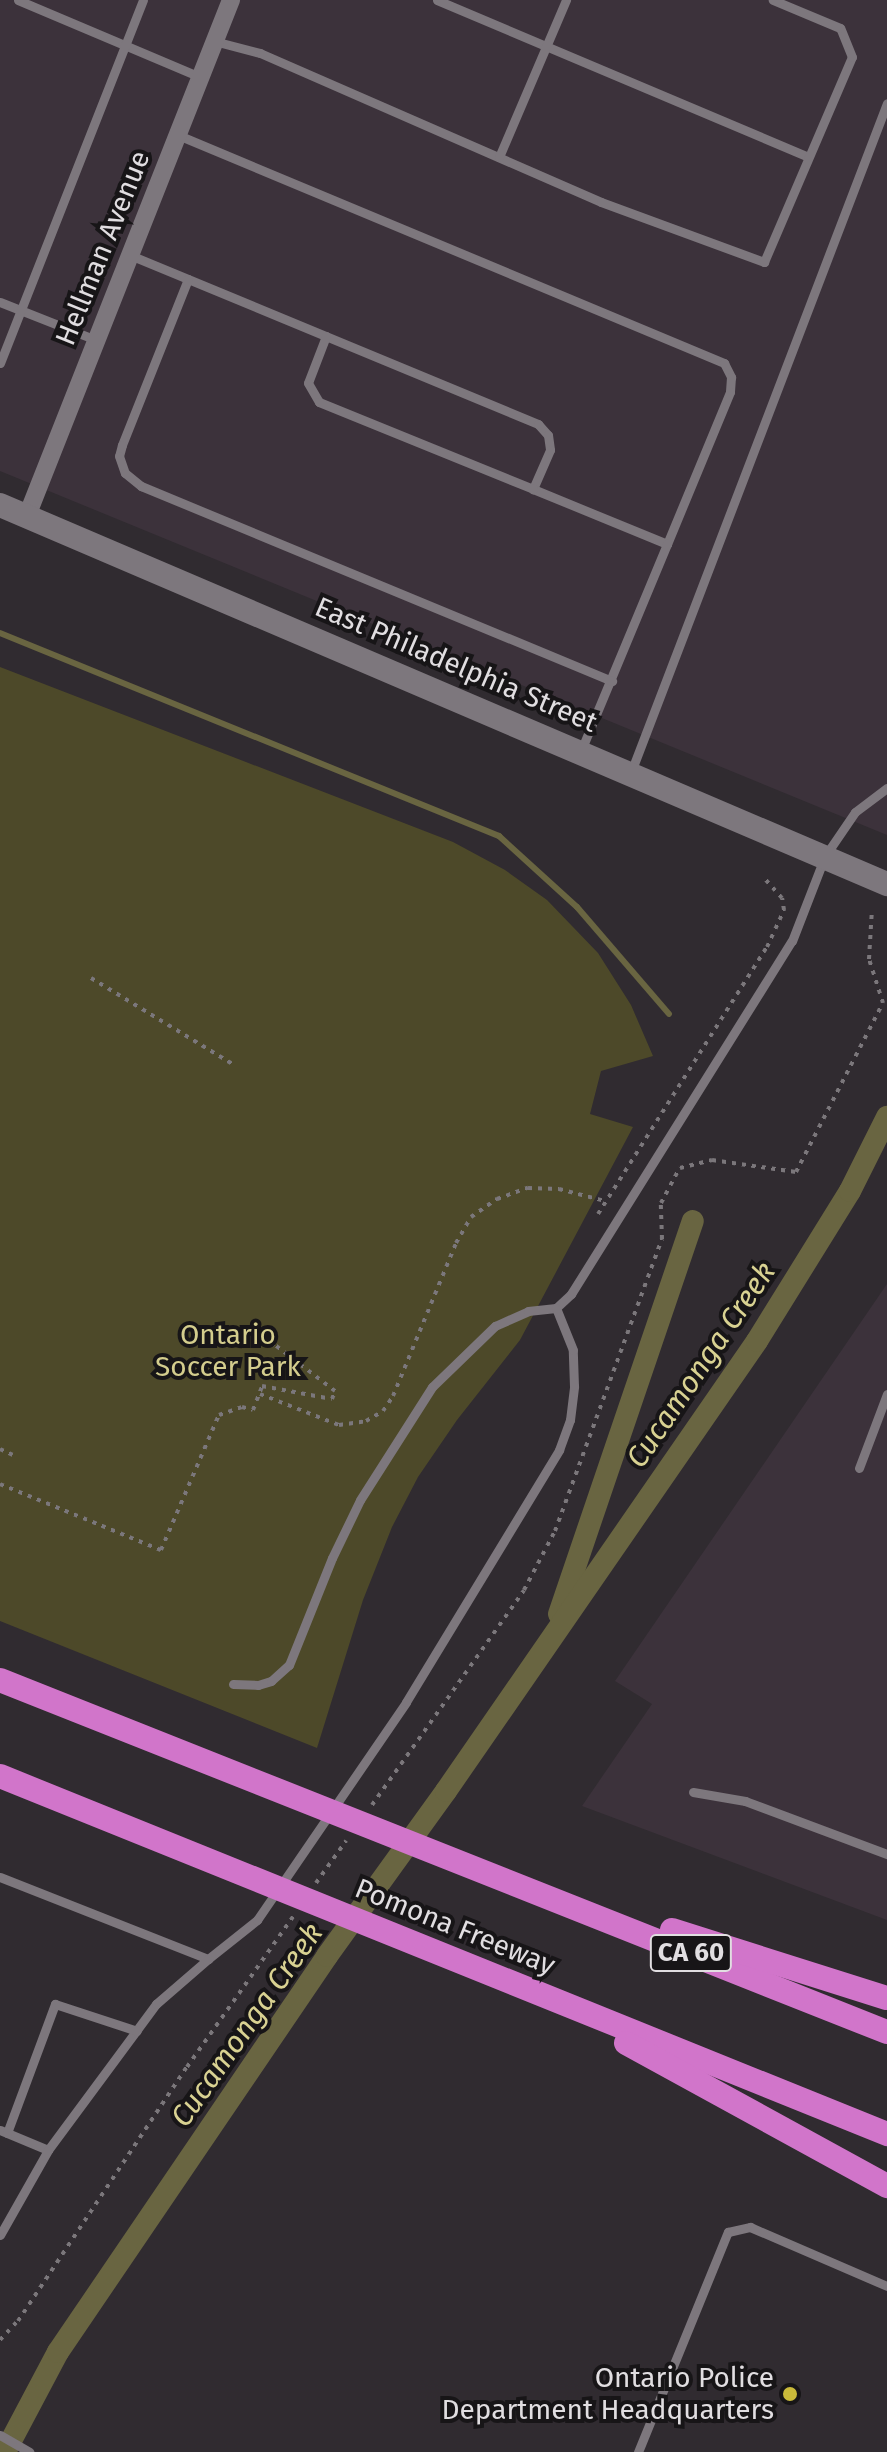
<!DOCTYPE html>
<html>
<head>
<meta charset="utf-8">
<style>
	body { margin:0 }
	#map { position:relative; width:887px; height:2452px; overflow:hidden; background:#302b30; font-family:"Fira Sans",sans-serif }
	div>[style] { position:absolute }
	.built>* { inset:0; background:#3c323b }
	.green>* { inset:0; background:#4d4929 }
	.stream>* { height:6px; margin:-3px; padding:0 3px; transform-origin:3px; border-radius:3px; background:#696541 }
	.canal>* { height:22px; margin:-11px; padding:0 11px; transform-origin:11px; border-radius:11px; background:#696541 }
	.path>* { height:4px; margin-top:-2px; transform-origin:0; background:repeating-linear-gradient(90deg,#7b777b 0 4px,transparent 0 10px) }
	.lane>* { height:9px; margin:-4.5px; padding:0 4.5px; transform-origin:4.5px; border-radius:4.5px; background:#7d777d }
	.street>* { height:18px; margin:-9px; padding:0 9px; transform-origin:9px; border-radius:9px; background:#7d777d }
	.secondary>* { height:24px; margin:-12px; padding:0 12px; transform-origin:12px; border-radius:12px; background:#7d777d }
	.highway>* { height:24px; margin:-12px; padding:0 12px; transform-origin:12px; border-radius:12px; background:#d175ca }
	.dots>* { width:22px; height:22px; translate:-50% -50%; box-sizing:border-box; border:4px solid #171517; border-radius:50% }
	span { translate:-50% -50%; white-space:nowrap; text-align:center; line-height:1.15; -webkit-text-stroke:8px #171517; paint-order:stroke }
	.shield-label span { padding:2px 6px; background:#171517; border:2px solid; border-radius:6px; -webkit-text-stroke-width:0 }
	.shield-label { font-size:26px; color:#e1dee1; font-weight:700 }
	.street-label { font-size:28px; color:#e1dee1 }
	.park-label { font-size:28px; color:#d4cd8d }
	.poi-label { font-size:28px; color:#e1dee1 }
	.right { translate:-100% -50%; text-align:right }
	.water-label { font-size:30px; color:#d9d292; font-style:italic }
</style>
</head>
<body>
<div id="map">
	<div class="built">
		<i style="clip-path:polygon(0 0,887px 0,887px 835px,0 471px)"></i>
		<i style="clip-path:polygon(887px 1284px,887px 1920px,582px 1806px,652px 1704px,615px 1681px)"></i>
	</div>
	<div class="green">
		<i style="clip-path:polygon(0 667px,453px 842px,505px 870px,547px 900px,598px 953px,631px 1005px,653px 1056px,601px 1071px,590px 1114px,633px 1127px,520px 1340px,457px 1420px,418px 1477px,392px 1527px,363px 1600px,317px 1748px,0 1621px)"></i>
	</div>
	<div class="stream">
		<i style="left:0;top:633px;width:539px;rotate:22.14deg"></i>
		<i style="left:499px;top:836px;width:105px;rotate:42.3deg"></i>
		<i style="left:577px;top:907px;width:141px;rotate:49.3deg"></i>
	</div>
	<div class="canal">
		<i style="left:559px;top:1614px;width:415px;rotate:-71.2deg"></i>
		<i style="left:5px;top:2452px;width:113px;rotate:-62.1deg"></i>
		<i style="left:58px;top:2352px;width:479px;rotate:-55.8deg"></i>
		<i style="left:327px;top:1956px;width:203px;rotate:-54.2deg"></i>
		<i style="left:446px;top:1791px;width:547px;rotate:-55.35deg"></i>
		<i style="left:757px;top:1341px;width:176px;rotate:-58.2deg"></i>
		<i style="left:850px;top:1191px;width:83px;rotate:-63.4deg"></i>
	</div>
	<div class="path">
		<i style="left:91px;top:978px;width:167px;rotate:31.3deg"></i>
		<i style="left:598px;top:1214px;width:316px;rotate:-57.7deg"></i>
		<i style="left:767px;top:947px;width:41px;rotate:-65.3deg"></i>
		<i style="left:784px;top:910px;width:12px;rotate:-99deg"></i>
		<i style="left:782px;top:898px;width:24px;rotate:-132deg"></i>
		<i style="left:260px;top:1394px;width:85px;rotate:21.4deg"></i>
		<i style="left:339px;top:1425px;width:27px;rotate:-8deg"></i>
		<i style="left:366px;top:1421px;width:20px;rotate:-30deg"></i>
		<i style="left:383px;top:1411px;width:18px;rotate:-56deg"></i>
		<i style="left:393px;top:1396px;width:165px;rotate:-67.6deg"></i>
		<i style="left:456px;top:1243px;width:30px;rotate:-60deg"></i>
		<i style="left:471px;top:1217px;width:32px;rotate:-35deg"></i>
		<i style="left:497px;top:1199px;width:33px;rotate:-20deg"></i>
		<i style="left:528px;top:1188px;width:31px;rotate:2deg"></i>
		<i style="left:559px;top:1189px;width:48px;rotate:14.6deg"></i>
		<i style="left:0;top:1449px;width:14px;rotate:25deg"></i>
		<i style="left:0;top:1484px;width:174px;rotate:22.3deg"></i>
		<i style="left:161px;top:1550px;width:147px;rotate:-66.8deg"></i>
		<i style="left:219px;top:1415px;width:24px;rotate:-19deg"></i>
		<i style="left:242px;top:1407px;width:11px;rotate:15deg"></i>
		<i style="left:253px;top:1410px;width:26px;rotate:-69deg"></i>
		<i style="left:262px;top:1386px;width:71px;rotate:10.5deg"></i>
		<i style="left:332px;top:1399px;width:9px;rotate:-69deg"></i>
		<i style="left:335px;top:1391px;width:76px;rotate:-142.5deg"></i>
		<i style="left:275px;top:1345px;width:32px;rotate:-152deg"></i>
		<i style="left:372px;top:1805px;width:263px;rotate:-54.7deg"></i>
		<i style="left:524px;top:1590px;width:67px;rotate:-62.3deg"></i>
		<i style="left:555px;top:1531px;width:311px;rotate:-69.9deg"></i>
		<i style="left:662px;top:1239px;width:36px;rotate:-92deg"></i>
		<i style="left:661px;top:1203px;width:40px;rotate:-62deg"></i>
		<i style="left:680px;top:1168px;width:33px;rotate:-14deg"></i>
		<i style="left:712px;top:1160px;width:85px;rotate:8.1deg"></i>
		<i style="left:796px;top:1172px;width:190px;rotate:-62.8deg"></i>
		<i style="left:883px;top:1003px;width:46px;rotate:-107.7deg"></i>
		<i style="left:869px;top:959px;width:50px;rotate:-86.6deg"></i>
		<i style="left:316px;top:1883px;width:52px;rotate:-54.5deg"></i>
		<i style="left:0;top:2340px;width:26px;rotate:-47deg"></i>
		<i style="left:18px;top:2321px;width:305px;rotate:-56.4deg"></i>
		<i style="left:187px;top:2067px;width:184px;rotate:-54.8deg"></i>
	</div>
	<div class="lane">
		<i style="left:18px;top:0;width:198px;rotate:22.9deg"></i>
		<i style="left:437px;top:0;width:403px;rotate:22.9deg"></i>
		<i style="left:214px;top:41px;width:48px;rotate:14.6deg"></i>
		<i style="left:260px;top:53px;width:372px;rotate:23.6deg"></i>
		<i style="left:601px;top:202px;width:174px;rotate:20.2deg"></i>
		<i style="left:764px;top:262px;width:223px;rotate:-66.8deg"></i>
		<i style="left:852px;top:57px;width:31px;rotate:-112deg"></i>
		<i style="left:840px;top:28px;width:73px;rotate:-157.3deg"></i>
		<i style="left:178px;top:135px;width:592px;rotate:22.66deg"></i>
		<i style="left:724px;top:363px;width:16px;rotate:63deg"></i>
		<i style="left:731px;top:377px;width:15px;rotate:94deg"></i>
		<i style="left:730px;top:392px;width:165px;rotate:112.5deg"></i>
		<i style="left:499px;top:157px;width:171px;rotate:-66.9deg"></i>
		<i style="left:130px;top:255px;width:442px;rotate:22.5deg"></i>
		<i style="left:538px;top:424px;width:15px;rotate:48deg"></i>
		<i style="left:548px;top:435px;width:15px;rotate:82deg"></i>
		<i style="left:550px;top:450px;width:43px;rotate:113.6deg"></i>
		<i style="left:533px;top:489px;width:145px;rotate:22.3deg"></i>
		<i style="left:667px;top:544px;width:224px;rotate:112.6deg"></i>
		<i style="left:188px;top:279px;width:179px;rotate:111.7deg"></i>
		<i style="left:122px;top:445px;width:11px;rotate:105deg"></i>
		<i style="left:119px;top:456px;width:18px;rotate:71deg"></i>
		<i style="left:125px;top:473px;width:21px;rotate:39deg"></i>
		<i style="left:141px;top:486px;width:510px;rotate:22.49deg"></i>
		<i style="left:0;top:302px;width:103px;rotate:21.6deg"></i>
		<i style="left:326px;top:336px;width:50px;rotate:111deg"></i>
		<i style="left:308px;top:383px;width:22px;rotate:60deg"></i>
		<i style="left:319px;top:402px;width:231px;rotate:22.1deg"></i>
		<i style="left:0;top:363px;width:390px;rotate:-68.5deg"></i>
		<i style="left:631px;top:772px;width:716px;rotate:-69.06deg"></i>
		<i style="left:859px;top:1468px;width:79px;rotate:-69.3deg"></i>
		<i style="left:233px;top:1684px;width:25px;rotate:2deg"></i>
		<i style="left:258px;top:1685px;width:14px;rotate:-17deg"></i>
		<i style="left:271px;top:1681px;width:24px;rotate:-42deg"></i>
		<i style="left:289px;top:1665px;width:115px;rotate:-68.1deg"></i>
		<i style="left:332px;top:1558px;width:64px;rotate:-64.2deg"></i>
		<i style="left:360px;top:1500px;width:134px;rotate:-57.5deg"></i>
		<i style="left:432px;top:1387px;width:88px;rotate:-44.1deg"></i>
		<i style="left:495px;top:1326px;width:36px;rotate:-24deg"></i>
		<i style="left:528px;top:1311px;width:28px;rotate:-6deg"></i>
		<i style="left:556px;top:1308px;width:21px;rotate:-43deg"></i>
		<i style="left:571px;top:1294px;width:416px;rotate:-58deg"></i>
		<i style="left:792px;top:941px;width:91px;rotate:-68.8deg"></i>
		<i style="left:825px;top:856px;width:53px;rotate:-55.7deg"></i>
		<i style="left:855px;top:812px;width:40px;rotate:-37deg"></i>
		<i style="left:693px;top:1792px;width:53px;rotate:9.8deg"></i>
		<i style="left:745px;top:1801px;width:152px;rotate:20.5deg"></i>
		<i style="left:0;top:1877px;width:224px;rotate:21.5deg"></i>
		<i style="left:208px;top:1959px;width:63px;rotate:-38.5deg"></i>
		<i style="left:257px;top:1920px;width:264px;rotate:-55.6deg"></i>
		<i style="left:406px;top:1702px;width:295px;rotate:-58.7deg"></i>
		<i style="left:559px;top:1450px;width:32px;rotate:-70deg"></i>
		<i style="left:570px;top:1420px;width:34px;rotate:-83deg"></i>
		<i style="left:574px;top:1386px;width:36px;rotate:-92deg"></i>
		<i style="left:573px;top:1350px;width:45px;rotate:-112deg"></i>
		<i style="left:0;top:2130px;width:52px;rotate:22.6deg"></i>
		<i style="left:48px;top:2150px;width:182px;rotate:-53.5deg"></i>
		<i style="left:156px;top:2004px;width:69px;rotate:-40.9deg"></i>
		<i style="left:7px;top:2133px;width:138px;rotate:-69.6deg"></i>
		<i style="left:55px;top:2004px;width:86px;rotate:18.2deg"></i>
		<i style="left:0;top:2235px;width:98px;rotate:-60.5deg"></i>
		<i style="left:0;top:2435px;width:34px;rotate:30deg"></i>
		<i style="left:638px;top:2452px;width:238px;rotate:-67.8deg"></i>
		<i style="left:728px;top:2232px;width:23px;rotate:-13deg"></i>
		<i style="left:750px;top:2227px;width:149px;rotate:23.3deg"></i>
	</div>
	<div class="street">
		<i style="left:27px;top:516px;width:555px;rotate:-68.43deg"></i>
	</div>
	<div class="secondary">
		<i style="left:0;top:505px;width:965px;rotate:23.14deg"></i>
	</div>
	<div class="highway">
		<i style="left:0;top:1680px;width:954px;rotate:21.65deg"></i>
		<i style="left:0;top:1776px;width:957px;rotate:21.98deg"></i>
		<i style="left:672px;top:1930px;width:225px;rotate:17.6deg"></i>
		<i style="left:626px;top:2043px;width:298px;rotate:28.7deg"></i>
	</div>
	<div class="dots">
		<i style="left:790px;top:2394px;background:#caba3a"></i>
	</div>
	<div class="shield-label">
		<span style="left:691px;top:1953px">CA 60</span>
	</div>
	<div class="street-label">
		<span style="left:103px;top:248px;rotate:-68deg">Hellman Avenue</span>
		<span style="left:456px;top:665px;rotate:23deg">East Philadelphia Street</span>
		<span style="left:455px;top:1927px;rotate:22deg">Pomona Freeway</span>
	</div>
	<div class="park-label">
		<span style="left:228px;top:1351px">Ontario<br>Soccer Park</span>
	</div>
	<div class="poi-label">
		<span class="right" style="left:774px;top:2394px">Ontario Police<br>Department Headquarters</span>
	</div>
	<div class="water-label">
		<span style="left:701px;top:1365px;rotate:-56deg">Cucamonga Creek</span>
		<span style="left:247px;top:2025px;rotate:-55deg">Cucamonga Creek</span>
	</div>
</div>
</body>
</html>
